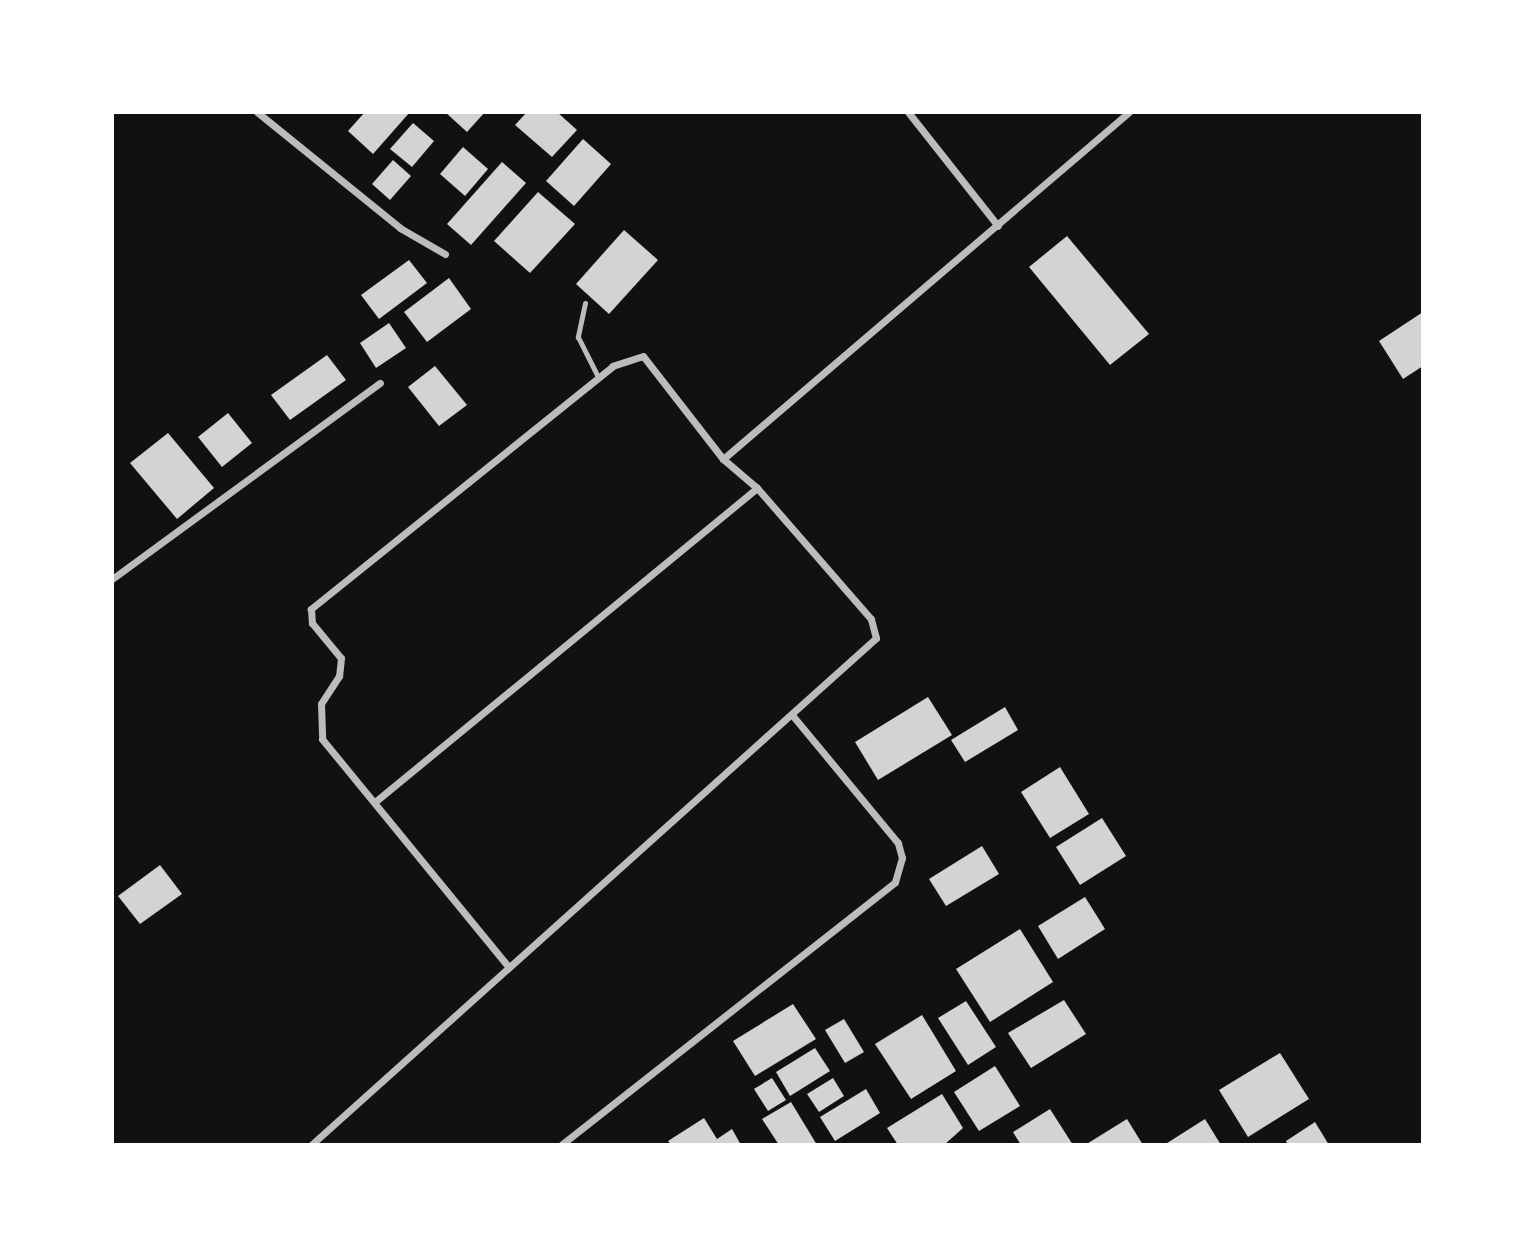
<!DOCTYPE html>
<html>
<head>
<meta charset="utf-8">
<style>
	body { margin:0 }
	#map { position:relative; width:1535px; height:1257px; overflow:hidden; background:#111; font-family:"Golos Text",sans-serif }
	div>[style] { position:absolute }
	.building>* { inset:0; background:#d3d3d3 }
	.service>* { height:5px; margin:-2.5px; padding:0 2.5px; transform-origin:2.5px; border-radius:2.5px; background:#bcbcbc }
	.minor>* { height:7px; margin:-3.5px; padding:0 3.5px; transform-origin:3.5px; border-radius:3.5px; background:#bcbcbc }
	span { translate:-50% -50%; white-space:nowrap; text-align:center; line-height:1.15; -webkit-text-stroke:5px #fff; paint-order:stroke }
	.frame { position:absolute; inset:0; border:114px solid #fff; pointer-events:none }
</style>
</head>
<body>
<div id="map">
	<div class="building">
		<i style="clip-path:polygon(365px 112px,410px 112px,373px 154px,348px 131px)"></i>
		<i style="clip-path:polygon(445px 112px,485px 112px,467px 132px)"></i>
		<i style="clip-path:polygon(527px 112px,557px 112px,577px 130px,552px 157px,515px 125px)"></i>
		<i style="clip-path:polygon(413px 123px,434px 141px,412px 167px,390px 149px)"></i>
		<i style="clip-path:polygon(583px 139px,611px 164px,574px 206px,546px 181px)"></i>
		<i style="clip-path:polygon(463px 147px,488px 169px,465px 196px,440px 174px)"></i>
		<i style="clip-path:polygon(393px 160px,411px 176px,390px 200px,372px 184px)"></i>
		<i style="clip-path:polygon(502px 162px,526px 183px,471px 245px,447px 224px)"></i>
		<i style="clip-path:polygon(538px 192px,575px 224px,530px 273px,494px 241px)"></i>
		<i style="clip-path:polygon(624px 230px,658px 260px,609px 314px,576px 284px)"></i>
		<i style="clip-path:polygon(1067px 236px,1149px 334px,1110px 365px,1029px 267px)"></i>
		<i style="clip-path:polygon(409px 260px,427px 283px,379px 319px,361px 295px)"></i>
		<i style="clip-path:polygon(449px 278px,471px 309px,427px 342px,404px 312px)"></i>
		<i style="clip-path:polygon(1423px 312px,1423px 366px,1403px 379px,1379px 341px)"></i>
		<i style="clip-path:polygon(389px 323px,406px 348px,376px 368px,360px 343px)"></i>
		<i style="clip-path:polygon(327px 355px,346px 380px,290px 420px,271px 395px)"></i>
		<i style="clip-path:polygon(435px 366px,467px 405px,439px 426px,408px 387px)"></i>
		<i style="clip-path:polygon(228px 413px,252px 443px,222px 467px,198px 437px)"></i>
		<i style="clip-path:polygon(168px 433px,214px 488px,177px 519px,130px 463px)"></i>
		<i style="clip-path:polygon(928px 697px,952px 735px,878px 780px,855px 742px)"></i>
		<i style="clip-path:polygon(1005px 707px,1018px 730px,965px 762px,951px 740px)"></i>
		<i style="clip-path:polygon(1060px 767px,1089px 814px,1050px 838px,1021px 792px)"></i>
		<i style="clip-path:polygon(1102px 818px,1126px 856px,1080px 885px,1056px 847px)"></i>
		<i style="clip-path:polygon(982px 846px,999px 874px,946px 906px,929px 879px)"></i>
		<i style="clip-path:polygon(160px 865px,182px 894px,140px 924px,118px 896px)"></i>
		<i style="clip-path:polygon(1085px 897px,1105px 929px,1058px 959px,1038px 926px)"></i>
		<i style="clip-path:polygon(1020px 929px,1053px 982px,990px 1022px,956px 969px)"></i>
		<i style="clip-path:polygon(1064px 1000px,1086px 1034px,1031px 1068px,1008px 1033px)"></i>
		<i style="clip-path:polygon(966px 1001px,996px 1047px,968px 1065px,938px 1018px)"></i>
		<i style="clip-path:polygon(793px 1004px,816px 1039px,755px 1076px,733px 1041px)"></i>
		<i style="clip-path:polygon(922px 1015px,956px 1071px,911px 1099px,875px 1044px)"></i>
		<i style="clip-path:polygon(844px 1019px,864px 1052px,845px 1063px,825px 1030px)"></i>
		<i style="clip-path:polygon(815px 1048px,830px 1071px,790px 1096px,776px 1072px)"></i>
		<i style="clip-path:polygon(1280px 1053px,1309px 1099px,1248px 1137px,1219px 1090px)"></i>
		<i style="clip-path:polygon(995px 1066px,1020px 1106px,979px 1131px,954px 1092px)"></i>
		<i style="clip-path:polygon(772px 1078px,786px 1100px,768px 1111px,754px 1089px)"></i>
		<i style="clip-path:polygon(833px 1078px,844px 1096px,819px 1112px,807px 1094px)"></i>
		<i style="clip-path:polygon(866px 1089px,880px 1113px,835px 1141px,820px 1117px)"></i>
		<i style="clip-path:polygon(942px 1094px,963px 1128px,944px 1145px,898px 1145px,887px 1128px)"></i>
		<i style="clip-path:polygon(791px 1102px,817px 1145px,779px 1145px,762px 1119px)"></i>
		<i style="clip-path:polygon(1050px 1109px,1073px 1145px,1021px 1145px,1013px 1132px)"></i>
		<i style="clip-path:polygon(704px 1118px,717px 1139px,732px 1129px,741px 1145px,671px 1145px,668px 1141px)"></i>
		<i style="clip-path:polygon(1127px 1119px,1143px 1145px,1085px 1145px)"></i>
		<i style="clip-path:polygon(1205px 1119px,1221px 1145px,1164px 1145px)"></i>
		<i style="clip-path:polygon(1315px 1122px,1329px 1145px,1288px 1145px,1286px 1141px)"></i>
	</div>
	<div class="service">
		<i style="left:585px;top:303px;width:35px;rotate:102deg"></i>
		<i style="left:578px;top:337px;width:45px;rotate:63.4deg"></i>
	</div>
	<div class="minor">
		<i style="left:257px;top:112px;width:184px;rotate:39deg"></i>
		<i style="left:400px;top:228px;width:52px;rotate:30deg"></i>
		<i style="left:908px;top:112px;width:145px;rotate:51.7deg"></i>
		<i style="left:723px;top:459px;width:534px;rotate:-40.52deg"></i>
		<i style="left:112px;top:579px;width:332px;rotate:-36.2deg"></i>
		<i style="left:376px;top:801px;width:493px;rotate:-39.4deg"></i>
		<i style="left:311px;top:1145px;width:759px;rotate:-41.9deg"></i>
		<i style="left:876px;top:638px;width:20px;rotate:-105deg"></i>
		<i style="left:871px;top:619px;width:174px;rotate:-131deg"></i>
		<i style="left:757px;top:488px;width:45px;rotate:-139.5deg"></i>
		<i style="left:723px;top:459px;width:130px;rotate:-127.8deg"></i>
		<i style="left:643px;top:356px;width:32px;rotate:162deg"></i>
		<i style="left:613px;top:366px;width:388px;rotate:141.2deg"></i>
		<i style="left:311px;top:609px;width:14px;rotate:86deg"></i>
		<i style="left:312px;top:623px;width:45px;rotate:50.4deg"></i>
		<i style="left:341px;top:658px;width:18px;rotate:96deg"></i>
		<i style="left:339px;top:676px;width:33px;rotate:123deg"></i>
		<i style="left:321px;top:704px;width:35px;rotate:88deg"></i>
		<i style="left:322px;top:739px;width:293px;rotate:50.7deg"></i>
		<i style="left:561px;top:1145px;width:425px;rotate:-38.2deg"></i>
		<i style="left:895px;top:882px;width:25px;rotate:-74deg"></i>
		<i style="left:902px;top:858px;width:16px;rotate:-105deg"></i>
		<i style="left:898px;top:843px;width:165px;rotate:-129.6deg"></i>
	</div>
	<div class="frame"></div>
</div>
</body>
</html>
